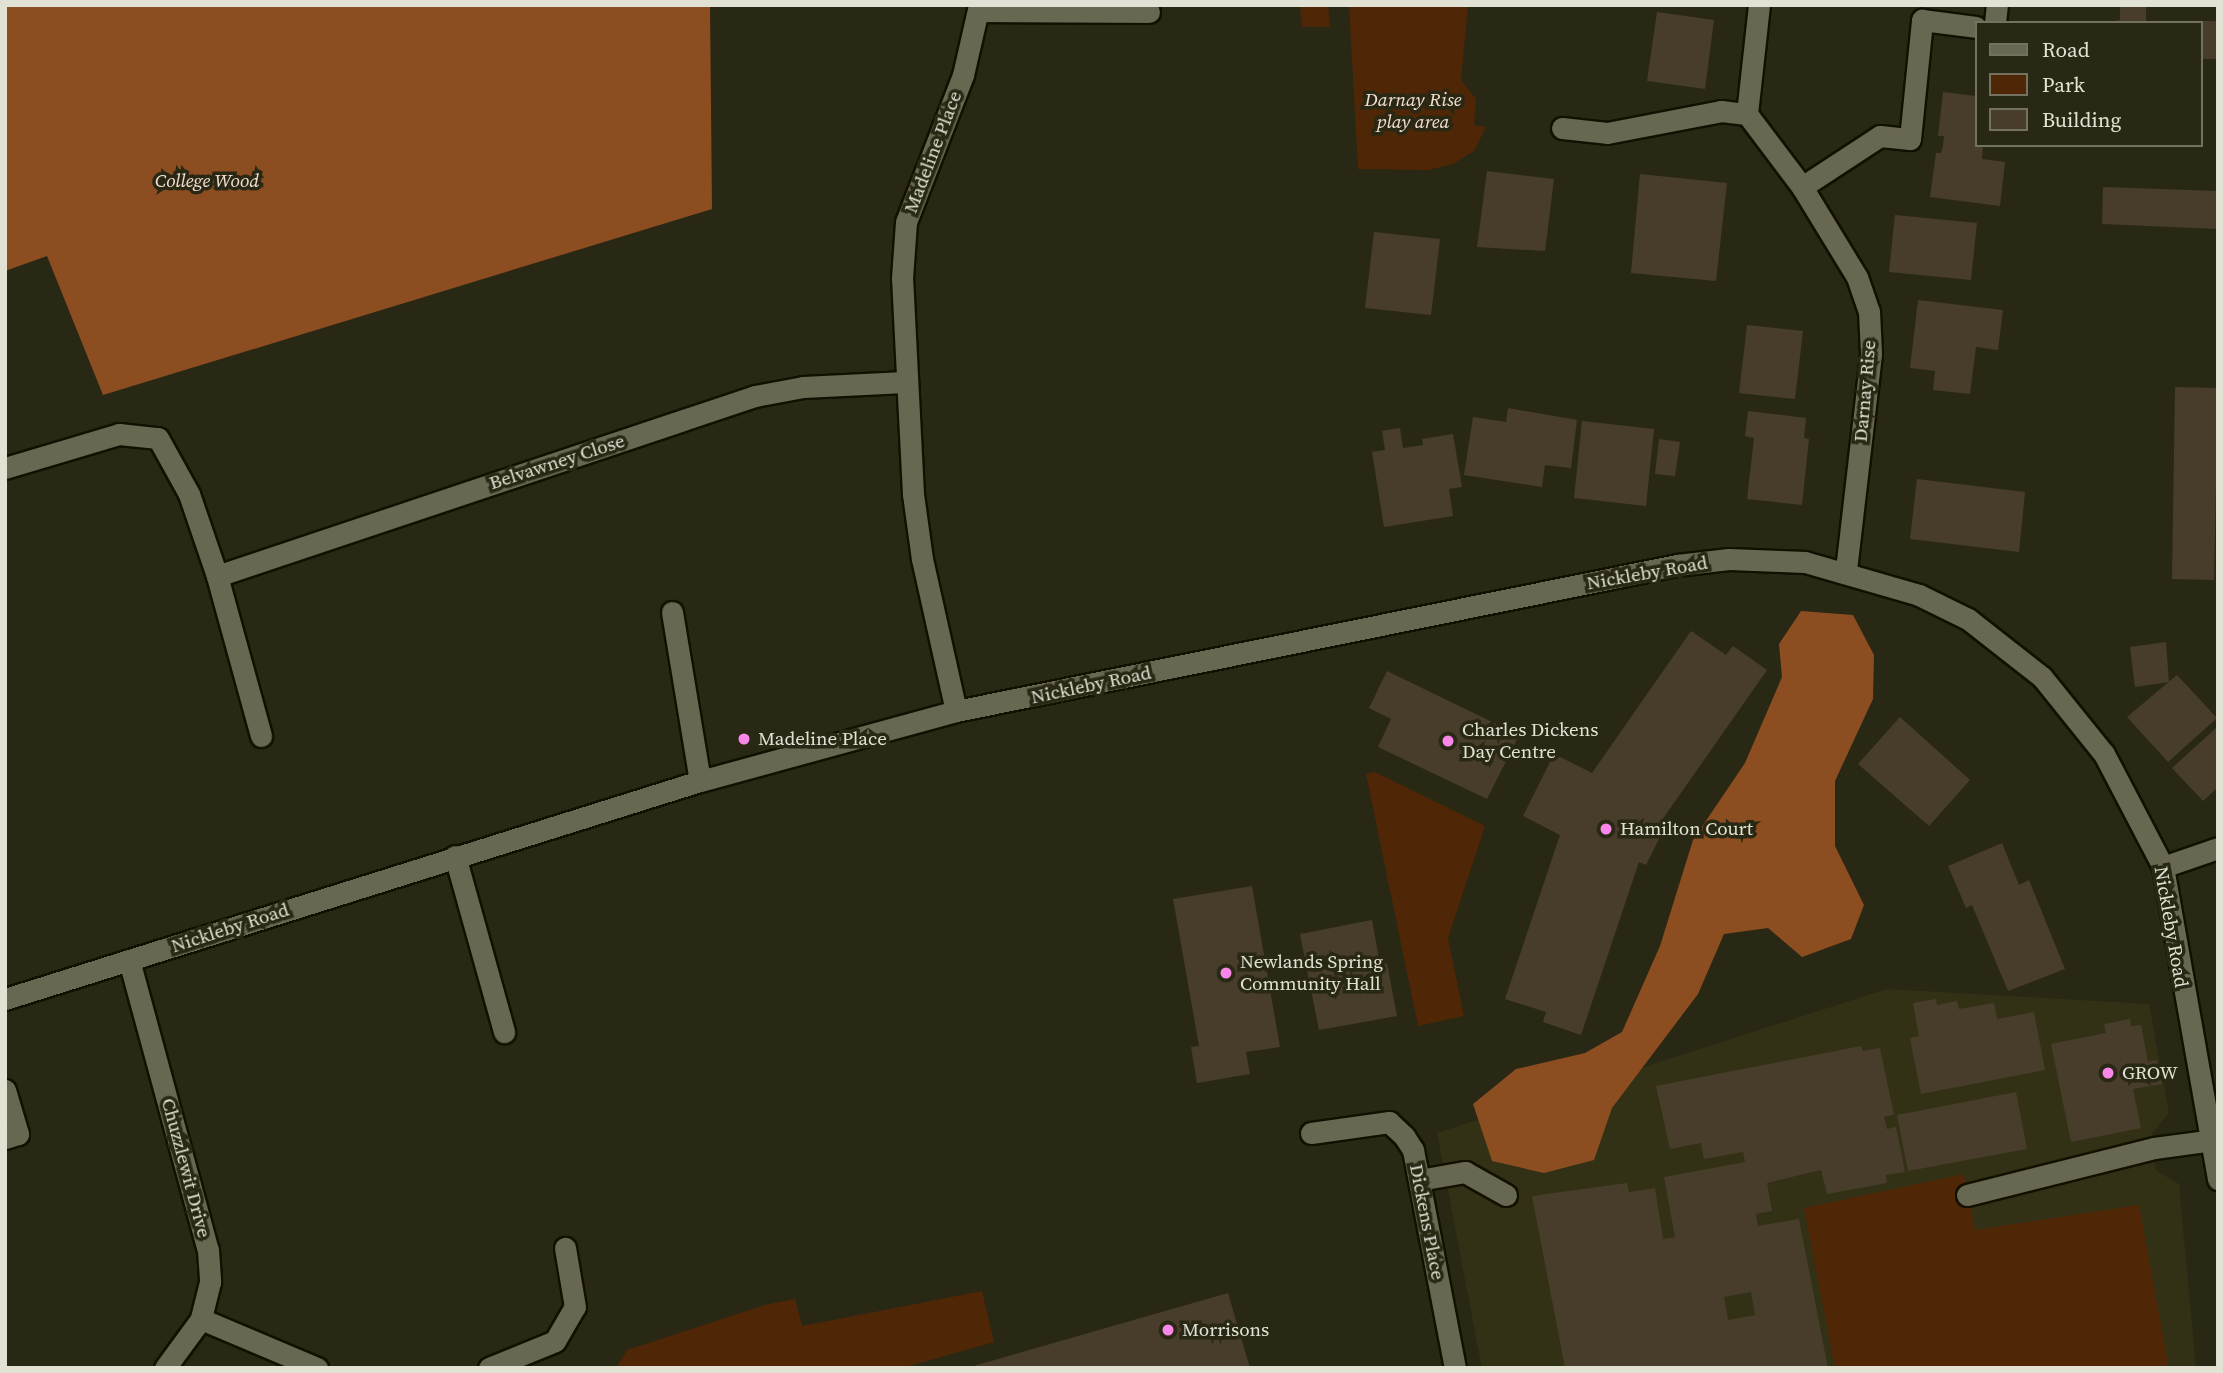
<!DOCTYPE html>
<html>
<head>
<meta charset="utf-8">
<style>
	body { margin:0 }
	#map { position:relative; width:2223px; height:1373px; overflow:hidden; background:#292814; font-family:"Source Serif 4",serif }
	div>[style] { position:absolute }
	.built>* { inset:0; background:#323115 }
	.green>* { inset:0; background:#4f2606 }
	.forest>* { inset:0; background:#8c4d21 }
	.building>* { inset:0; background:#483d2a }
	.roads { filter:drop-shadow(2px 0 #121101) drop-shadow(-2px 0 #121101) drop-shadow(0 2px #121101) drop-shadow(0 -2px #121101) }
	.minor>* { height:21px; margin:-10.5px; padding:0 10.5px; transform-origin:10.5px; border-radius:10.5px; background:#686751 }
	.dots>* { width:19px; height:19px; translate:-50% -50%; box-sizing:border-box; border:4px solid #292814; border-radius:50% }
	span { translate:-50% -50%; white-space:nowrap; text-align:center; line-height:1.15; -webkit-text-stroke:7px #292814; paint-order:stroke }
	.park-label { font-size:19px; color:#f5ded1; font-style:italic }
	.street-label { font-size:19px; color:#e1e1d4 }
	.poi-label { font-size:19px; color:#e1e1d4 }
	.left { translate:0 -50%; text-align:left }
	.frame { position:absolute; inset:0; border:7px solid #e1e1d4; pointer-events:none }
	.legend { position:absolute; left:1975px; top:21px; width:228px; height:126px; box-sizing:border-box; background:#292814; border:2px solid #737261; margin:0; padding:9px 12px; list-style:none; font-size:21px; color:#e1e1d4 }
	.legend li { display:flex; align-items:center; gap:14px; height:35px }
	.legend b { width:35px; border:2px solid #737261 }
</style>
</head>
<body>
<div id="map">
	<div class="built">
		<i style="clip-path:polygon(1887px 989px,2149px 1004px,2169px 1113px,2152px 1133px,2155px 1170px,2179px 1184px,2196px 1368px,1482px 1368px,1437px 1133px)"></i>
	</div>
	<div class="green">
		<i style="clip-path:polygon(1300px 5px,1328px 5px,1330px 27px,1302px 27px)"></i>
		<i style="clip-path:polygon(1349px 5px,1468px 5px,1461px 80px,1476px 99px,1474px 125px,1486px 127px,1474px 151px,1453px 164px,1428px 170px,1358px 169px)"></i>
		<i style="clip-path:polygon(1375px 772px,1485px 826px,1448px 938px,1464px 1016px,1418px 1026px,1366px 774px)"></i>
		<i style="clip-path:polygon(1964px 1174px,1975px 1230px,2139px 1205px,2169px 1368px,1835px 1368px,1804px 1208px)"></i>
		<i style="clip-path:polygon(982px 1291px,994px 1342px,902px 1368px,616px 1368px,627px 1350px,768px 1304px,795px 1299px,802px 1326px)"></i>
	</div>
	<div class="forest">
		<i style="clip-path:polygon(5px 5px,710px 5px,712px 209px,103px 395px,47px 256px,5px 271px)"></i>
		<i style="clip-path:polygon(1801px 611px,1853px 615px,1874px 655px,1873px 699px,1835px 781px,1835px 846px,1864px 905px,1851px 939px,1802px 957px,1768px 928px,1724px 934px,1698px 994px,1612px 1108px,1594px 1160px,1544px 1173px,1492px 1161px,1473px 1104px,1516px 1069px,1585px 1053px,1622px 1032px,1660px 946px,1693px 840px,1745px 763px,1782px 677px,1779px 644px)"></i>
	</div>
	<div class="building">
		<i style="clip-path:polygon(2120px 5px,2146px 5px,2146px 23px,2103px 23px,2120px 20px)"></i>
		<i style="clip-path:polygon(1657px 12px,1714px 20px,1705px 89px,1647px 81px)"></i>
		<i style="clip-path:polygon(2200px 21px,2218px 21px,2218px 59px,2200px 59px)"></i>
		<i style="clip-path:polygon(1943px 92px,1976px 96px,1976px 145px,1983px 145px,1982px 159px,2005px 162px,2000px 206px,1930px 197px,1936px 153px,1941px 153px,1943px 146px,1944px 136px,1938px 136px)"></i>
		<i style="clip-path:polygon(1487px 171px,1554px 179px,1545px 251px,1477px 247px)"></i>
		<i style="clip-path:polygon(1640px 174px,1727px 183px,1716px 281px,1631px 273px)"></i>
		<i style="clip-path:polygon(2103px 187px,2218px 191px,2218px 229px,2102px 224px)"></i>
		<i style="clip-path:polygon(1895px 215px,1977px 223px,1971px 280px,1889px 272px)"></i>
		<i style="clip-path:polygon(1374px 232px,1440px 239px,1431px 315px,1365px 308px)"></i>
		<i style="clip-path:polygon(1918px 300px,2003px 310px,1998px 350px,1976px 347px,1970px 394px,1933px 390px,1935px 371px,1910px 368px)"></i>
		<i style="clip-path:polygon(1747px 325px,1803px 331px,1795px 399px,1739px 393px)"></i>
		<i style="clip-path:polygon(2175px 387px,2218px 388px,2214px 580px,2172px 579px)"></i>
		<i style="clip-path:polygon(1508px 408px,1577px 420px,1571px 468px,1545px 465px,1542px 487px,1464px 475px,1473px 417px,1506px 422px)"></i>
		<i style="clip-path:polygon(1748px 411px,1806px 418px,1804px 438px,1809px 439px,1802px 505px,1747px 499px,1754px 438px,1745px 436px)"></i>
		<i style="clip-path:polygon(1582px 421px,1654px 429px,1646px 506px,1574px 498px)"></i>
		<i style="clip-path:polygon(1400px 428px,1403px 448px,1423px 445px,1422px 439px,1453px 434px,1462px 487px,1449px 489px,1453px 516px,1384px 527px,1372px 452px,1385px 450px,1382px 431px)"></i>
		<i style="clip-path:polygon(1659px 439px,1680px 442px,1675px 476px,1655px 474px)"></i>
		<i style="clip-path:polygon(1917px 479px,2025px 492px,2019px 552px,1910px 539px)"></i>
		<i style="clip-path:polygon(1691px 631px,1726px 655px,1733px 646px,1767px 670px,1662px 820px,1667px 823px,1646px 865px,1639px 862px,1581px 1035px,1543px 1022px,1546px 1012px,1505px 999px,1560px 835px,1523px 816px,1554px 754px,1592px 773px)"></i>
		<i style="clip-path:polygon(2166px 642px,2169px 682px,2135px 687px,2130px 647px)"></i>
		<i style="clip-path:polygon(1387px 671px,1519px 735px,1487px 799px,1378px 747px,1391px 719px,1369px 708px)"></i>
		<i style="clip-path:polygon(2177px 675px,2217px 718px,2168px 762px,2127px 717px)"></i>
		<i style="clip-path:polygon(1900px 717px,1970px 780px,1929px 826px,1858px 764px)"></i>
		<i style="clip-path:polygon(2216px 728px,2218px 787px,2203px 801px,2172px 768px)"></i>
		<i style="clip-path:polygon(2002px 843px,2019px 885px,2029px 880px,2065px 969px,2008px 991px,1972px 905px,1966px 908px,1948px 866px)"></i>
		<i style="clip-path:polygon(1252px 886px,1280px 1047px,1246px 1052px,1250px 1074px,1197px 1083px,1191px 1047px,1199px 1046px,1173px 899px)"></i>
		<i style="clip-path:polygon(1372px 920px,1380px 964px,1387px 963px,1397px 1016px,1319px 1030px,1300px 934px)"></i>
		<i style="clip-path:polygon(1936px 999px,1937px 1005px,1957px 1001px,1959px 1009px,1994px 1003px,1997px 1019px,2034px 1012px,2045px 1070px,1921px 1094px,1910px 1038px,1919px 1036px,1913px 1003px)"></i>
		<i style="clip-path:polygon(2130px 1019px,2131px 1026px,2141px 1025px,2148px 1062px,2157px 1060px,2162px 1084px,2133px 1089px,2141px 1128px,2071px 1142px,2051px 1044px,2106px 1033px,2104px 1024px)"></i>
		<i style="clip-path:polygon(evenodd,1861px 1046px,1863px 1051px,1880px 1048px,1894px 1115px,1884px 1117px,1887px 1129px,1896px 1127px,1905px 1172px,1886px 1175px,1887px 1183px,1827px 1194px,1821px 1170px,1767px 1183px,1772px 1211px,1756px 1214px,1758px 1226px,1799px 1219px,1828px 1368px,1565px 1368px,1532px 1196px,1627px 1183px,1629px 1192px,1655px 1188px,1663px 1239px,1675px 1237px,1664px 1177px,1745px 1162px,1743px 1152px,1704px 1159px,1701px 1143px,1670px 1149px,1656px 1086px,1861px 1046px,1751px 1292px,1755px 1315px,1728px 1320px,1724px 1297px,1751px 1292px)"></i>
		<i style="clip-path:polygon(2016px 1092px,2027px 1149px,1908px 1171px,1897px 1115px)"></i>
		<i style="clip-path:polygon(1228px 1293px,1250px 1368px,970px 1368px,970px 1367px)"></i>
	</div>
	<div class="roads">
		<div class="minor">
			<i style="left:1759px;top:5px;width:110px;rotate:96.3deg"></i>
			<i style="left:1747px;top:114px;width:91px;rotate:53deg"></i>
			<i style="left:1802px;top:187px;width:105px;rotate:58.6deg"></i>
			<i style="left:1857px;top:277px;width:36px;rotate:71deg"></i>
			<i style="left:1869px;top:311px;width:43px;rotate:87.3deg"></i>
			<i style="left:1871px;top:354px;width:218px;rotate:96.6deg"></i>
			<i style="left:979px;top:11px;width:170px;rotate:0.3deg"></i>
			<i style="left:1995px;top:23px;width:18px;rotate:-84deg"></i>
			<i style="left:1562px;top:128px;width:45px;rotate:6.3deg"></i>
			<i style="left:1607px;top:133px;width:116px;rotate:-10.9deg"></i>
			<i style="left:1721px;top:111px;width:26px;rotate:7deg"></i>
			<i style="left:1802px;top:187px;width:93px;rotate:-33.2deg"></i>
			<i style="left:1880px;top:136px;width:30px;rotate:6deg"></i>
			<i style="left:1910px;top:139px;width:120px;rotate:-84.2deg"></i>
			<i style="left:1922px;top:20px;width:54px;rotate:7.4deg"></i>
			<i style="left:5px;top:468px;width:119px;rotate:-16.6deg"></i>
			<i style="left:119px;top:434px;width:39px;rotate:6deg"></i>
			<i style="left:158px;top:438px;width:64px;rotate:61deg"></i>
			<i style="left:189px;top:494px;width:87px;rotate:71.1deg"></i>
			<i style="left:217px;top:576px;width:567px;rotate:-18.5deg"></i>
			<i style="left:755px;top:396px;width:49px;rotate:-10.6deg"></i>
			<i style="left:803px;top:387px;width:102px;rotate:-2.8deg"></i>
			<i style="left:217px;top:576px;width:166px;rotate:74.6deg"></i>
			<i style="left:672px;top:612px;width:171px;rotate:80.6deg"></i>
			<i style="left:956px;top:711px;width:156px;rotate:-102.6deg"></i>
			<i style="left:922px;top:559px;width:66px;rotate:-97.9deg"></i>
			<i style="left:913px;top:494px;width:216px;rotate:-92.9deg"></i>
			<i style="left:902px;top:278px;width:56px;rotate:-85.9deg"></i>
			<i style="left:906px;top:222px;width:158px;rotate:-68.8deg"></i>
			<i style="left:963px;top:75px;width:72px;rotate:-77.1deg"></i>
			<i style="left:455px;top:856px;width:183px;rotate:74.4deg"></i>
			<i style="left:2163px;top:867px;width:58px;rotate:-19.1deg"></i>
			<i style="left:129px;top:960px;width:301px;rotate:74.8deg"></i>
			<i style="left:208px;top:1250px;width:32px;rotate:86deg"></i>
			<i style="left:210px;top:1282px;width:38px;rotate:104deg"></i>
			<i style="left:201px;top:1319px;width:61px;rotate:126.3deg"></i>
			<i style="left:5px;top:999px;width:728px;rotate:-17.42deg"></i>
			<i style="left:700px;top:781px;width:265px;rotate:-15.3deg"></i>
			<i style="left:956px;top:711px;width:736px;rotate:-11.45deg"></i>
			<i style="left:1677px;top:565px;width:52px;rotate:-6.6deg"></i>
			<i style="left:1729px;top:559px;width:76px;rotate:2.3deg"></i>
			<i style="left:1805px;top:562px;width:119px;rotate:16.1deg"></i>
			<i style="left:1919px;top:595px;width:55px;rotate:26.1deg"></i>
			<i style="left:1968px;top:619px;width:94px;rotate:38.1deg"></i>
			<i style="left:2042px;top:677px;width:99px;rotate:51.2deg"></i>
			<i style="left:2104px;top:754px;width:127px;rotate:62.4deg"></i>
			<i style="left:2163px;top:867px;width:317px;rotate:80deg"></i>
			<i style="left:5px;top:1090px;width:46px;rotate:73.5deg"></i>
			<i style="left:18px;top:1134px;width:14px;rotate:163deg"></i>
			<i style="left:1311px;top:1133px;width:79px;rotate:-8deg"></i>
			<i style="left:1389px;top:1122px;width:21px;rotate:43deg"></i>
			<i style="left:1404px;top:1136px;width:17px;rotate:57deg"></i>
			<i style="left:1413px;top:1150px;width:222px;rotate:79.1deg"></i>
			<i style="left:1419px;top:1180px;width:47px;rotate:-9.9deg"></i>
			<i style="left:1465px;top:1172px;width:47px;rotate:29.3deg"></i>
			<i style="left:1967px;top:1195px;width:193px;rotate:-14.1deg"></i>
			<i style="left:2154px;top:1148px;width:61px;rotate:-7.6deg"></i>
			<i style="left:201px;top:1319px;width:126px;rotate:22.9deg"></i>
			<i style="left:489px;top:1368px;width:71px;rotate:-22.2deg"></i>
			<i style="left:555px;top:1341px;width:39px;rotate:-60deg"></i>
			<i style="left:575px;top:1307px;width:60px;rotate:-99.6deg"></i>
		</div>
	</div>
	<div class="dots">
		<i style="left:744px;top:739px;background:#f987e9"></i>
		<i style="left:1448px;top:741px;background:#f987e9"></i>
		<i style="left:1606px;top:829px;background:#f987e9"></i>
		<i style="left:1226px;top:973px;background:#f987e9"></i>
		<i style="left:2108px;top:1073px;background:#f987e9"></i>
		<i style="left:1168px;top:1330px;background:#f987e9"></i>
	</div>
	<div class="park-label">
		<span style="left:1413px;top:111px">Darnay Rise<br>play area</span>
		<span style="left:207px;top:181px">College Wood</span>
	</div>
	<div class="street-label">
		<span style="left:933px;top:152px;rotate:-69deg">Madeline Place</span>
		<span style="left:1865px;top:391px;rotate:-85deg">Darnay Rise</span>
		<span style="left:557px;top:462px;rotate:-18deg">Belvawney Close</span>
		<span style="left:1647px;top:573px;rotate:-10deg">Nickleby Road</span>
		<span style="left:1091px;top:685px;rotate:-12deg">Nickleby Road</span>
		<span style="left:2171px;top:927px;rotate:80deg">Nickleby Road</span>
		<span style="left:230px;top:928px;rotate:-18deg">Nickleby Road</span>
		<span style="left:186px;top:1168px;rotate:75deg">Chuzzlewit Drive</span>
		<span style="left:1427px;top:1222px;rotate:79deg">Dickens Place</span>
	</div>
	<div class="poi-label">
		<span class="left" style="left:1462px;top:741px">Charles Dickens<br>Day Centre</span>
		<span class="left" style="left:758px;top:739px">Madeline Place</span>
		<span class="left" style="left:1620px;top:829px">Hamilton Court</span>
		<span class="left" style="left:1240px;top:973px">Newlands Spring<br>Community Hall</span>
		<span class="left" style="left:2122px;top:1073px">GROW</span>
		<span class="left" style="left:1182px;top:1330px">Morrisons</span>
	</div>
	<div class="frame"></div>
	<ul class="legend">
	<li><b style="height:9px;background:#686751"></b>Road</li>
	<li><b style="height:19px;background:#4f2606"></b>Park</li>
	<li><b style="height:19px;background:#483d2a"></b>Building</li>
	</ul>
</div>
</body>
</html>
